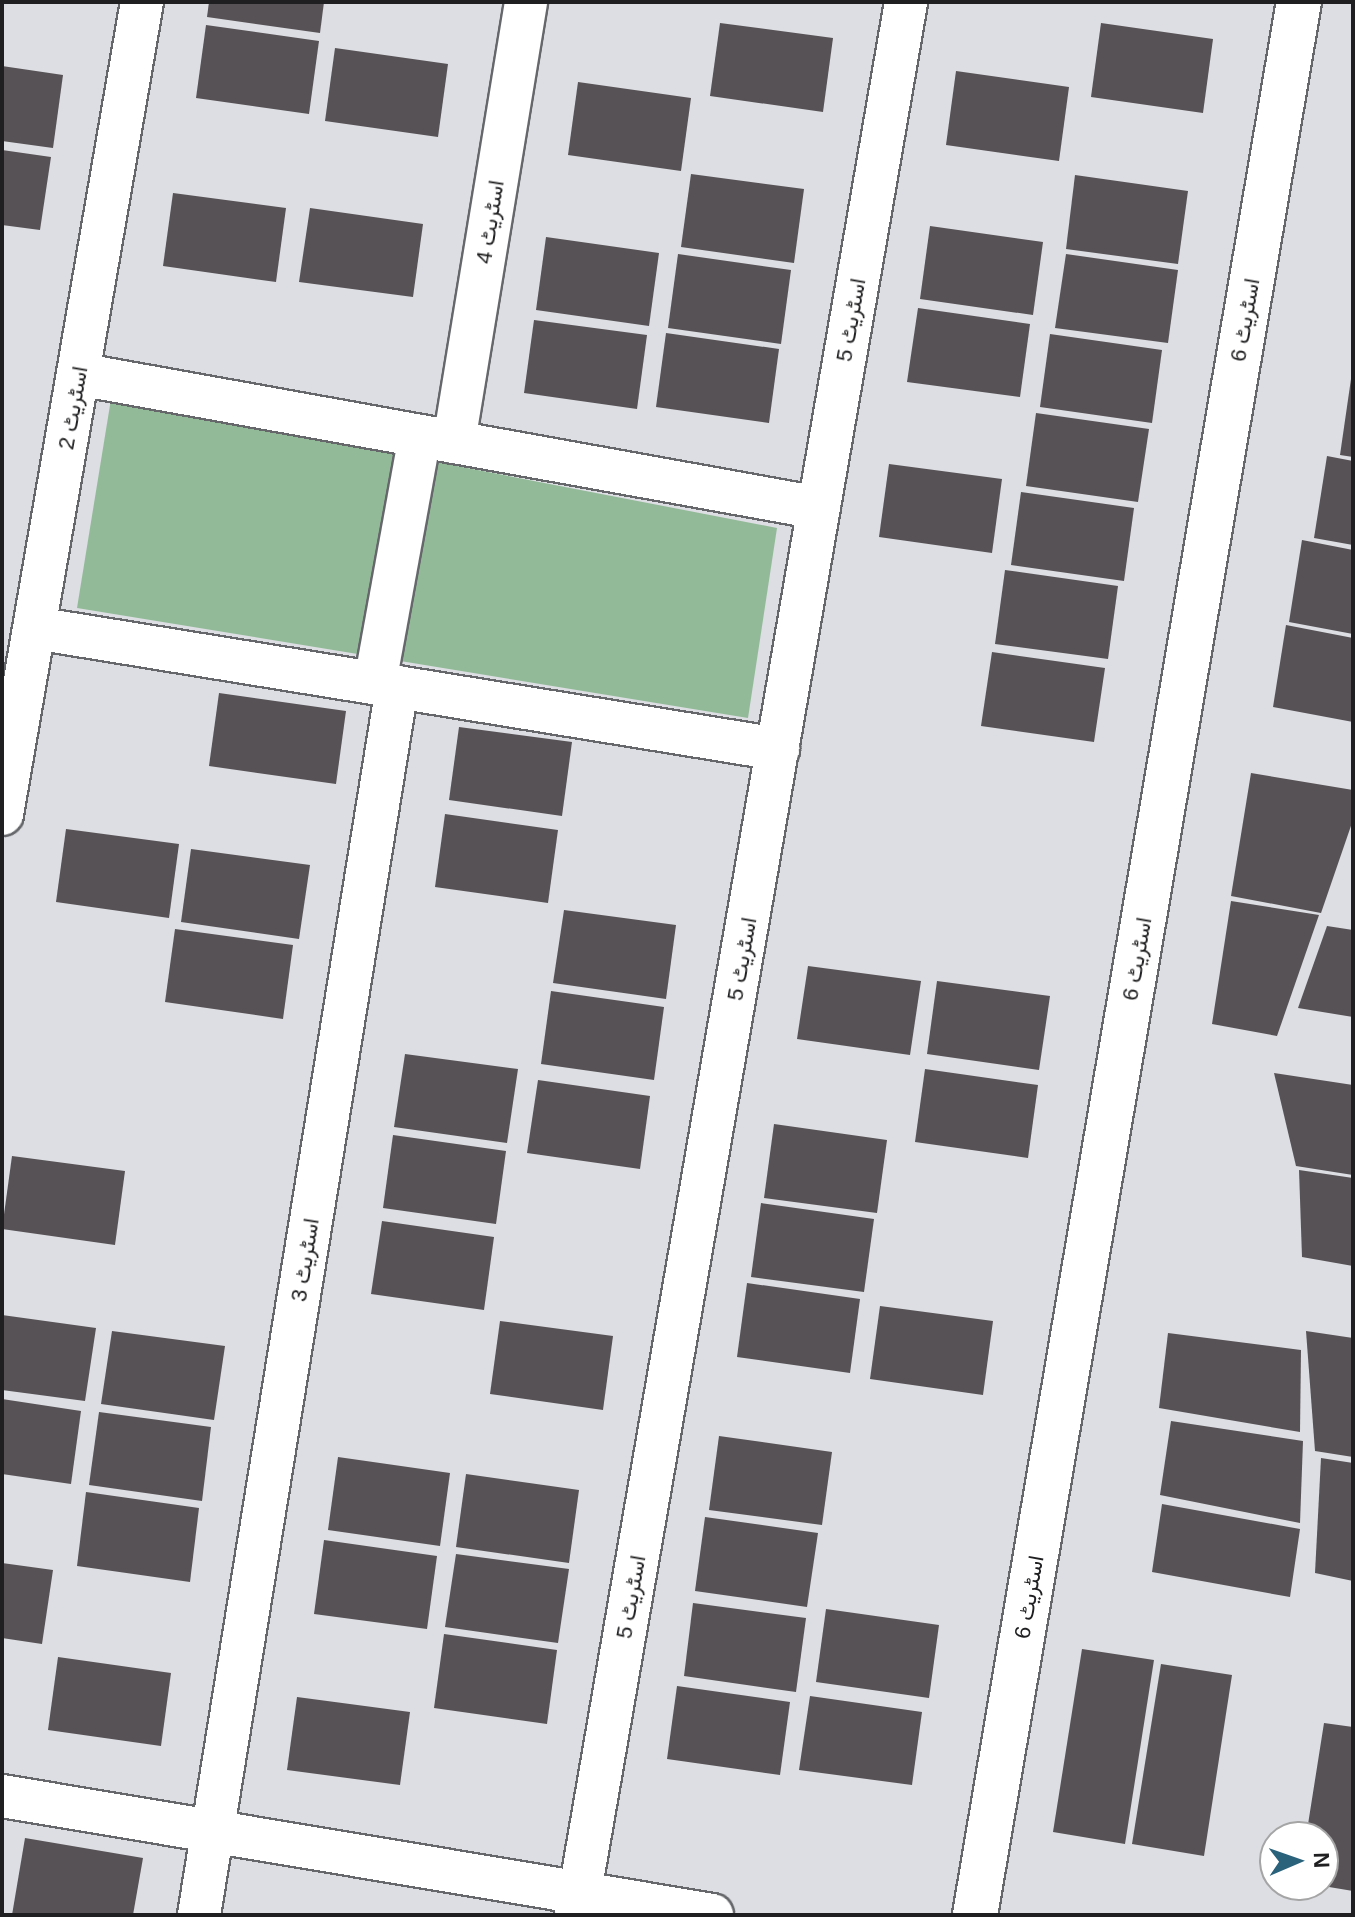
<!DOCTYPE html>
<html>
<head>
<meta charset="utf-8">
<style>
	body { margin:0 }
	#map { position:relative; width:1355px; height:1917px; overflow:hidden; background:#dcdee3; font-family:Helvetica,Vazirmatn,sans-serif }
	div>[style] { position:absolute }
	.green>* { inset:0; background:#93ba98 }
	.building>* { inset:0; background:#575255 }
	.roads { filter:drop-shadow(2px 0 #65676b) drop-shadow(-2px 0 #65676b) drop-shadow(0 2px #65676b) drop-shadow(0 -2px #65676b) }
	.minor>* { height:42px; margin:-21px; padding:0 21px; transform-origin:21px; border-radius:21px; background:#fff }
	.tertiary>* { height:44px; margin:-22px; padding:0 22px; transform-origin:22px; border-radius:22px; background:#fff }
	span { translate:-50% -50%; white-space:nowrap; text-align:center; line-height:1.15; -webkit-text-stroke:8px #fff; paint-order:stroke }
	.street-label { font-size:22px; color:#1f1f21 }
	.frame { position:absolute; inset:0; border:4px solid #1f1f21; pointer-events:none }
	.north { position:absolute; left:1259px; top:1821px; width:80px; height:80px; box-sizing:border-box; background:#fff; border:2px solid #a5a5a6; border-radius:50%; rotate:88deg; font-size:22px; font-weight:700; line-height:32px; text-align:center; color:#1f1f21 }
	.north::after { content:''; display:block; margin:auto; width:28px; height:36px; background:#2a627c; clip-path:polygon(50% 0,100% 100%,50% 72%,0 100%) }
</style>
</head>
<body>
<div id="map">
	<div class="green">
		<i style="clip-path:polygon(111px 399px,777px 528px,748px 718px,77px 608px)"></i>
	</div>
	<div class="building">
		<i style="clip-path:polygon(209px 2px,324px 2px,320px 33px,207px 17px)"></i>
		<i style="clip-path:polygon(720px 23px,833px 38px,823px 112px,710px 96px)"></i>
		<i style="clip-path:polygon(1101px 23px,1213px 39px,1203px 113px,1091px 97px)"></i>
		<i style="clip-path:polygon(206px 25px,319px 41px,309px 114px,196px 98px)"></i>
		<i style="clip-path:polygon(335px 48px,448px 64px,438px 137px,325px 121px)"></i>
		<i style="clip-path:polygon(2px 66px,63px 75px,53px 148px,2px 141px)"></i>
		<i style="clip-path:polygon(956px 71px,1069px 87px,1059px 161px,946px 145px)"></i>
		<i style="clip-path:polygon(578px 82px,691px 98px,681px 171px,568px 155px)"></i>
		<i style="clip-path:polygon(2px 150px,51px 157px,40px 230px,2px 225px)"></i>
		<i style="clip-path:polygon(691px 174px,804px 189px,794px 263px,681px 247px)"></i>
		<i style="clip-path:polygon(1075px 175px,1188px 191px,1178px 264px,1066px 249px)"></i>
		<i style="clip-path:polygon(173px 193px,286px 208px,276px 282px,163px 266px)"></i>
		<i style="clip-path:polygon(310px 208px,423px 224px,413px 297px,299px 282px)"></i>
		<i style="clip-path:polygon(930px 226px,1043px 242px,1033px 315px,920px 299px)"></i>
		<i style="clip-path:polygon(546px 237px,659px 253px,649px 326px,536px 310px)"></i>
		<i style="clip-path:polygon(678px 254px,791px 270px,781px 344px,668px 328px)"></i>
		<i style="clip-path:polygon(1066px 254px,1178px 270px,1168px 343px,1055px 328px)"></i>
		<i style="clip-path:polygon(918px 308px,1030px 324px,1020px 397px,907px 382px)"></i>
		<i style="clip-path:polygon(534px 320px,647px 335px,637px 409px,524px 393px)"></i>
		<i style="clip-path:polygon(666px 333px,779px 349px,769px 423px,656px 407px)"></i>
		<i style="clip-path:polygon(1050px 334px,1162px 350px,1152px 423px,1040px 407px)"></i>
		<i style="clip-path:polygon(1351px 379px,1353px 379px,1353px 457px,1340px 455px)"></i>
		<i style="clip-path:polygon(1036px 413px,1149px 429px,1138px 502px,1026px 486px)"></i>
		<i style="clip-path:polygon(1327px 456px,1353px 461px,1353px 545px,1314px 538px)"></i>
		<i style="clip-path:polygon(889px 464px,1002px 479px,992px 553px,879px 537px)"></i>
		<i style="clip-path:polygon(1021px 492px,1134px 508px,1124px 581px,1011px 565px)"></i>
		<i style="clip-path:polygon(1302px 540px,1353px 550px,1353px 634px,1289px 622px)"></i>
		<i style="clip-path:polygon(1005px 570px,1118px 586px,1108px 659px,995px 644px)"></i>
		<i style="clip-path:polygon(1286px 625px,1353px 638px,1353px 722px,1273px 707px)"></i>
		<i style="clip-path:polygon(992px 652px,1105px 668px,1094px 742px,981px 726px)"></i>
		<i style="clip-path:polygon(219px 693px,346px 711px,336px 784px,209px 766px)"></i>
		<i style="clip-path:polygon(459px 727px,572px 742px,562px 816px,449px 800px)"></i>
		<i style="clip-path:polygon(1251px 773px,1353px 790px,1353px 820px,1321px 913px,1231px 896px)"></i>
		<i style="clip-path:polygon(445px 814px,558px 830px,548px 903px,435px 887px)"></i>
		<i style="clip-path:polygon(66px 829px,179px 844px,169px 918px,56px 902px)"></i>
		<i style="clip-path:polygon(191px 849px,310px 865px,299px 939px,181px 922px)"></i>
		<i style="clip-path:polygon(1231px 901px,1319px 915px,1277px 1036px,1212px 1024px)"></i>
		<i style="clip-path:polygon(564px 910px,676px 925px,666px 999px,553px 983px)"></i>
		<i style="clip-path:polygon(1327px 926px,1353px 930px,1353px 1017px,1298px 1008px)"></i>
		<i style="clip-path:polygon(175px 929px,293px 945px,283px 1019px,165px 1002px)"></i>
		<i style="clip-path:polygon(808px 966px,921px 981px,910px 1055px,797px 1039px)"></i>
		<i style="clip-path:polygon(937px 981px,1050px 996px,1039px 1070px,927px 1054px)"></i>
		<i style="clip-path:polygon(551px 991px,664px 1007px,654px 1080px,541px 1064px)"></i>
		<i style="clip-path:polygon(405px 1054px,518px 1069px,507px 1143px,394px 1127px)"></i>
		<i style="clip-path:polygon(925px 1069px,1038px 1085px,1028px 1158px,915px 1142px)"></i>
		<i style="clip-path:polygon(1274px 1073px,1353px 1085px,1353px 1175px,1296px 1166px)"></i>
		<i style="clip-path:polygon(538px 1080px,650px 1096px,640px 1169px,527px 1153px)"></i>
		<i style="clip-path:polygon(774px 1124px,887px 1140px,877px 1213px,764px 1198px)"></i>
		<i style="clip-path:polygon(393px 1135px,506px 1151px,496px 1224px,383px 1208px)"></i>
		<i style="clip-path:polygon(12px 1156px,125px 1171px,115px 1245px,2px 1229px)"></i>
		<i style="clip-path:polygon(1299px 1170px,1353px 1178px,1353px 1266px,1302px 1257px)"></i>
		<i style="clip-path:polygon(761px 1203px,874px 1219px,864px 1292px,751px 1277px)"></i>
		<i style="clip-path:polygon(382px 1221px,494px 1237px,484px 1310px,371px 1294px)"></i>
		<i style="clip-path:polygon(747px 1283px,860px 1299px,850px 1373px,737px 1357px)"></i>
		<i style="clip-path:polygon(880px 1306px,993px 1321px,983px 1395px,870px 1379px)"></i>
		<i style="clip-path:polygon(2px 1315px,96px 1328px,85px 1401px,2px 1390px)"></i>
		<i style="clip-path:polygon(500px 1321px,613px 1336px,603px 1410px,490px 1394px)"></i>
		<i style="clip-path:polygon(112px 1331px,225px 1346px,214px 1420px,101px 1404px)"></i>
		<i style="clip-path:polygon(1306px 1331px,1353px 1338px,1353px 1457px,1315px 1451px)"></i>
		<i style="clip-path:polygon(1168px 1333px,1301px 1350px,1300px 1432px,1159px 1408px)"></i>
		<i style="clip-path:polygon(2px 1399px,81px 1411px,71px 1484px,2px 1474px)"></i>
		<i style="clip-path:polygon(99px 1412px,211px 1427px,202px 1501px,89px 1485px)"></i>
		<i style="clip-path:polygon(1171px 1421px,1303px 1441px,1300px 1523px,1160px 1495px)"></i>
		<i style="clip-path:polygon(719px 1436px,832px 1452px,822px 1525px,709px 1510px)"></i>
		<i style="clip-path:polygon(338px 1457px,450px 1473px,440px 1546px,328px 1530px)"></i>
		<i style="clip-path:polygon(1321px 1458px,1353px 1463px,1353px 1581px,1315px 1573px)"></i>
		<i style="clip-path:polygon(466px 1474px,579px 1490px,569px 1563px,456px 1547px)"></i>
		<i style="clip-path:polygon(86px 1492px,199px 1508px,190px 1582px,77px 1566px)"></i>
		<i style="clip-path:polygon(1162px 1504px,1300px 1529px,1290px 1597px,1152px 1572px)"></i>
		<i style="clip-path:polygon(705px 1517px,818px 1533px,807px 1607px,695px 1591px)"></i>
		<i style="clip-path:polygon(324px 1540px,437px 1556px,427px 1629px,314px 1614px)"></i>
		<i style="clip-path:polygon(456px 1554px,569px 1569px,558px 1643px,445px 1627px)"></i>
		<i style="clip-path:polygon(2px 1563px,53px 1570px,42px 1644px,2px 1638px)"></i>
		<i style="clip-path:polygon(693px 1603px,806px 1618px,796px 1692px,684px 1676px)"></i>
		<i style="clip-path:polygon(826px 1609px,939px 1625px,929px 1698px,816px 1682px)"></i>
		<i style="clip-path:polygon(444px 1634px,557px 1650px,547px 1724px,434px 1708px)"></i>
		<i style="clip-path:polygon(1082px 1649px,1154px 1660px,1125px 1844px,1053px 1832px)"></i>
		<i style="clip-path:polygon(58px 1657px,171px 1673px,161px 1746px,48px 1730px)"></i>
		<i style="clip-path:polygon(1161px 1664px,1232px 1675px,1204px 1856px,1132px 1844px)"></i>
		<i style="clip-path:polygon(677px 1686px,790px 1702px,780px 1775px,667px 1759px)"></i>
		<i style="clip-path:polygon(810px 1696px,922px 1712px,912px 1785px,799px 1770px)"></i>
		<i style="clip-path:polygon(297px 1697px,410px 1712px,400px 1785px,287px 1770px)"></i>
		<i style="clip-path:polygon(1324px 1723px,1353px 1727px,1353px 1891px,1323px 1886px,1323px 1837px,1306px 1837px)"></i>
		<i style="clip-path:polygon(25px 1838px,143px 1858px,133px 1915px,12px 1915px)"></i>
	</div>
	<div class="roads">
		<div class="minor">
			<i style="left:78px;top:374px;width:753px;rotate:10.25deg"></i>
			<i style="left:454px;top:442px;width:446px;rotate:-80.7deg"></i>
			<i style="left:35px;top:628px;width:753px;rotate:9.25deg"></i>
			<i style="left:375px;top:683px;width:251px;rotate:-79.7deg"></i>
			<i style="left:2px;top:814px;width:824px;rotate:-80.22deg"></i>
			<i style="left:2px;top:1796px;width:720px;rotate:9.51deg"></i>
			<i style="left:199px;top:1915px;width:1244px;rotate:-80.84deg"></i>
			<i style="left:576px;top:1915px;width:1941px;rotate:-80.21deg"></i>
		</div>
		<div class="tertiary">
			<i style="left:975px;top:1915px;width:1940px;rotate:-80.39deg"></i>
		</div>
	</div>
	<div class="street-label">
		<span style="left:490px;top:222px;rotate:-81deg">اسٹریٹ 4</span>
		<span style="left:851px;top:320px;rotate:-80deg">اسٹریٹ 5</span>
		<span style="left:1245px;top:320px;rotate:-80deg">اسٹریٹ 6</span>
		<span style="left:73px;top:408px;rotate:-80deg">اسٹریٹ 2</span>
		<span style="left:742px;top:959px;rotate:-80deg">اسٹریٹ 5</span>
		<span style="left:1137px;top:959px;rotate:-80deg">اسٹریٹ 6</span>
		<span style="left:305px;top:1260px;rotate:-81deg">اسٹریٹ 3</span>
		<span style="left:631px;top:1597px;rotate:-80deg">اسٹریٹ 5</span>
		<span style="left:1029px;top:1597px;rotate:-80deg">اسٹریٹ 6</span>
	</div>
	<div class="frame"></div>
	<div class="north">N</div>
</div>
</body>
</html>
